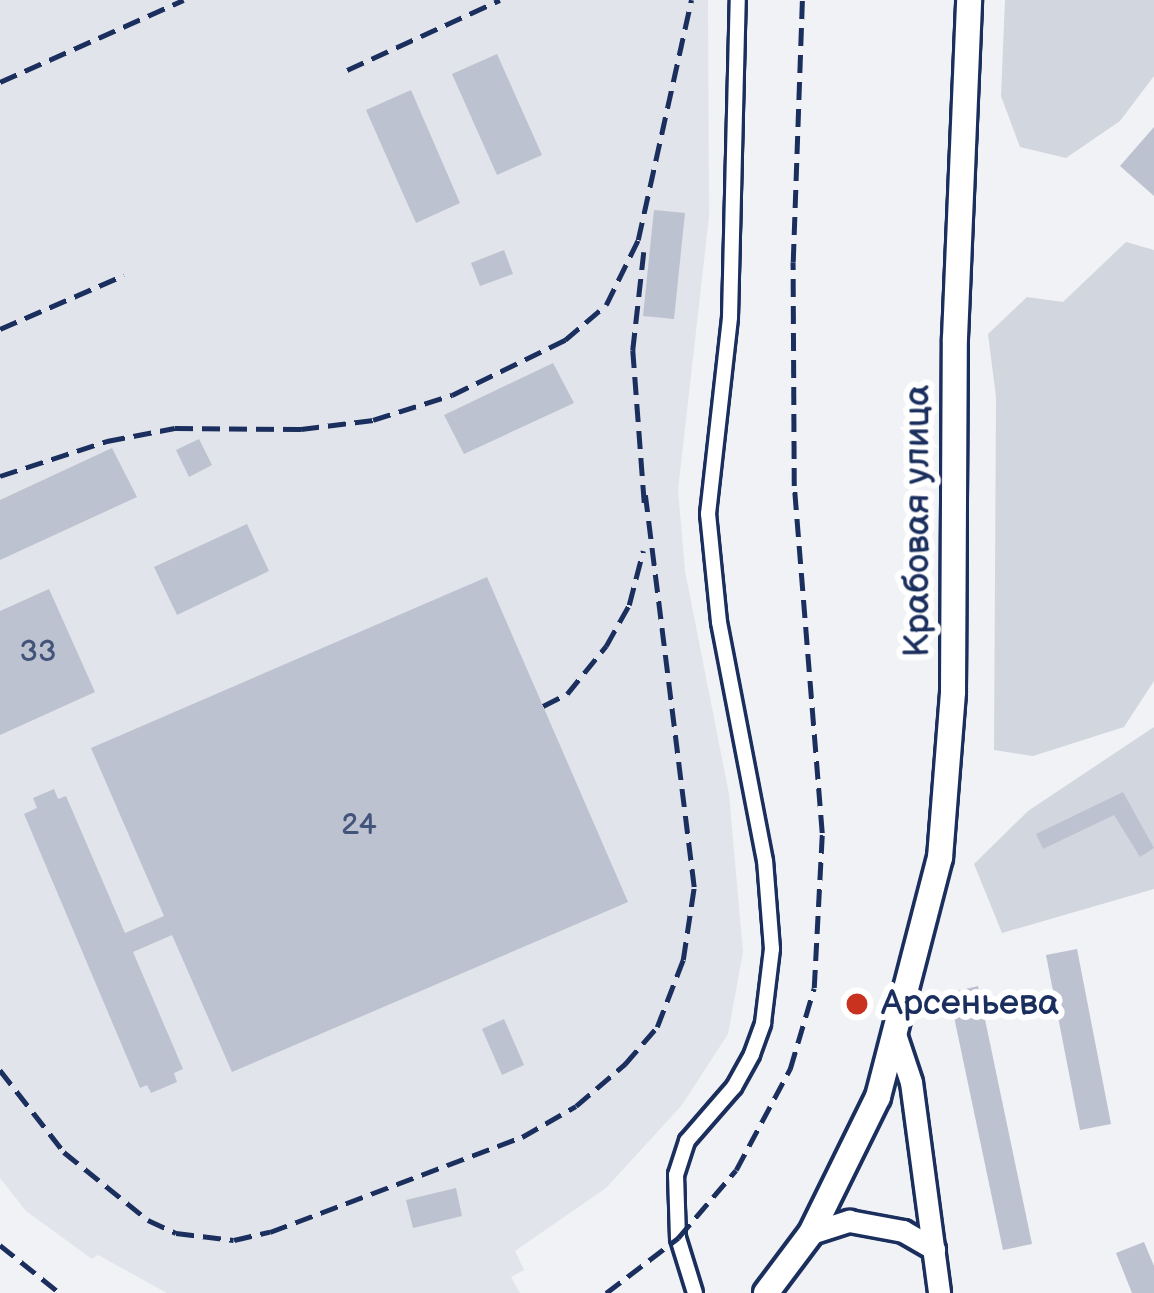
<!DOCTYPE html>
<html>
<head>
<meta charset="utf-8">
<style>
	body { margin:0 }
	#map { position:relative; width:1154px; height:1293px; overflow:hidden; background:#f1f2f5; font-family:"Balsamiq Sans",sans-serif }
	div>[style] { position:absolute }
	.built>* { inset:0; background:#e1e4ea }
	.green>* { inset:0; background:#d2d6df }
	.building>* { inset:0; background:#bcc2d0 }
	.roads { filter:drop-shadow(3px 0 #1b2f5e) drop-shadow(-3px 0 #1b2f5e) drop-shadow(0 3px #1b2f5e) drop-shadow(0 -3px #1b2f5e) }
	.minor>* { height:14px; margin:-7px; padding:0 7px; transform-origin:7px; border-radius:7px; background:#fff }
	.secondary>* { height:21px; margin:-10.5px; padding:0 10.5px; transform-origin:10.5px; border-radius:10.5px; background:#fff }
	.primary>* { height:24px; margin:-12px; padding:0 12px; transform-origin:12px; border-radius:12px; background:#fff }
	.rail>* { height:4.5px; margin-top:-2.25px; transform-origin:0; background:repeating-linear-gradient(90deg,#1b2f5e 0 18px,transparent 0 27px) }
	.dots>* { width:33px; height:33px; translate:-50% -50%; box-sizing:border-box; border:6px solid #fff; border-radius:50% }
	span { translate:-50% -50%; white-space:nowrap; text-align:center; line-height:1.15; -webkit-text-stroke:12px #fff; paint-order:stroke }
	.number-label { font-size:30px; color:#43547a }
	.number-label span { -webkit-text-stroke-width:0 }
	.street-label { font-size:36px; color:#1b2f5e }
	.poi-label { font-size:36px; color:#1b2f5e }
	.left { translate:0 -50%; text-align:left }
</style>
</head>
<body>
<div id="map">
	<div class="built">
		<i style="clip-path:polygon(0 0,708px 0,709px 217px,678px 490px,685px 571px,729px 794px,743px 952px,728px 1034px,682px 1105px,606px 1188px,515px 1251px,524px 1270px,511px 1277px,520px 1293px,167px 1293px,98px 1255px,92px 1259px,26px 1211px,0 1178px)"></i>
	</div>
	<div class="green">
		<i style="clip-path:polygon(1005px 0,1154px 0,1154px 76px,1120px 121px,1066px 158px,1020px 147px,1001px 96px)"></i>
		<i style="clip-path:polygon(1126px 242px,1154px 250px,1154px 681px,1124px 727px,1033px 756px,994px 750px,996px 397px,988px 334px,1027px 297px,1063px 302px)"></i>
		<i style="clip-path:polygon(1154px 727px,1154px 889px,1002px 933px,974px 864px,1028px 811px)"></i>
	</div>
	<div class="building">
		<i style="clip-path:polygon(497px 54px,542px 155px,497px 175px,452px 74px)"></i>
		<i style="clip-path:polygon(411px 90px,460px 203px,416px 223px,366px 110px)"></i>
		<i style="clip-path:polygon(1154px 127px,1154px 196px,1120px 166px)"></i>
		<i style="clip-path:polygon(654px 210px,685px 213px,674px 319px,643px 316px)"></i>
		<i style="clip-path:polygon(504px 250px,513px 274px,480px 286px,471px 263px)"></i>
		<i style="clip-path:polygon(553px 363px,574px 403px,464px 454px,444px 415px)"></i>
		<i style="clip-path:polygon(199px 439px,212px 465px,189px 477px,176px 450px)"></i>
		<i style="clip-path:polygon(112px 448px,137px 497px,0 560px,0 500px)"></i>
		<i style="clip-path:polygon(247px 524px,269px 571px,177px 615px,154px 567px)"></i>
		<i style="clip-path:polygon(487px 577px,628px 902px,232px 1072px,172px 935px,133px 952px,183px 1069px,174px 1073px,177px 1082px,151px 1093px,147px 1085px,140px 1088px,24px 814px,37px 808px,33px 798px,54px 789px,58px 799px,66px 796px,125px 933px,164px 916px,91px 748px)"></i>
		<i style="clip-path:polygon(49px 589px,95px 692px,0 735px,0 611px)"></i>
		<i style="clip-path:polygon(1123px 792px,1154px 848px,1140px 857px,1114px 815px,1043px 849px,1036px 834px)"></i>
		<i style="clip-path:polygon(1077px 949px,1111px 1124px,1080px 1130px,1046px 955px)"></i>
		<i style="clip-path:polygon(978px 986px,1032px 1244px,1003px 1250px,949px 993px)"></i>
		<i style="clip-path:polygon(504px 1019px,524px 1065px,502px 1075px,482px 1029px)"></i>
		<i style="clip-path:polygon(456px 1188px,462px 1216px,413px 1228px,406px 1200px)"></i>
		<i style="clip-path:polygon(1144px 1242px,1154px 1266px,1154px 1293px,1132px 1293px,1116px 1253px)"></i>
	</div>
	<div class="roads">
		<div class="minor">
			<i style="left:695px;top:1293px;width:58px;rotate:-107.2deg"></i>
			<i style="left:678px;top:1238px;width:63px;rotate:-91.8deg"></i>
			<i style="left:676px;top:1175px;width:36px;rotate:-72deg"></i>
			<i style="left:687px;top:1141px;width:72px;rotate:-49deg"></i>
			<i style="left:734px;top:1087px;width:38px;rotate:-61deg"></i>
			<i style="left:752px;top:1054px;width:33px;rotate:-70deg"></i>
			<i style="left:763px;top:1023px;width:75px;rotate:-83.1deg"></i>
			<i style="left:772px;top:949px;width:88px;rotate:-94.5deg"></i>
			<i style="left:765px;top:861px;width:243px;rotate:-100.9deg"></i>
			<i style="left:719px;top:622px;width:109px;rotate:-95.8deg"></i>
			<i style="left:708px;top:514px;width:198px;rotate:-83.6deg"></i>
			<i style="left:730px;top:317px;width:317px;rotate:-88.6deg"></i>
		</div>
		<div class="secondary">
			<i style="left:896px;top:1037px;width:47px;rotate:71.6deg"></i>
			<i style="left:911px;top:1082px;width:213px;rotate:82.4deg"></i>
			<i style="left:811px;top:1233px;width:40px;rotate:-18deg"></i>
			<i style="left:849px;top:1221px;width:55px;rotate:10.5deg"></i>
			<i style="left:903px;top:1231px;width:36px;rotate:30deg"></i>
		</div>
		<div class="primary">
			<i style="left:766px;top:1293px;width:75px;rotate:-53.1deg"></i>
			<i style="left:811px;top:1233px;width:152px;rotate:-63.8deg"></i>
			<i style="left:878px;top:1097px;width:247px;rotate:-75.5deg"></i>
			<i style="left:940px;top:858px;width:167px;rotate:-85.5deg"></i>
			<i style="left:953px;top:692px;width:354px;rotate:-89.7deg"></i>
			<i style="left:955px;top:338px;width:338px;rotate:-87.6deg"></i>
		</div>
	</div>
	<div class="rail">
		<i style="left:347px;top:70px;width:168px;rotate:-24.6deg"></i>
		<i style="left:0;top:82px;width:201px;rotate:-24.1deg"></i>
		<i style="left:644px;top:252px;width:99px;rotate:96.4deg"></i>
		<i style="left:633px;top:350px;width:159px;rotate:85.7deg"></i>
		<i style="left:0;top:329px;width:135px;rotate:-23.5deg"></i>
		<i style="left:0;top:476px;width:113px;rotate:-18.1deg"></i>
		<i style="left:107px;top:441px;width:69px;rotate:-10.8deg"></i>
		<i style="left:175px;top:428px;width:126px;rotate:0.5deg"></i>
		<i style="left:301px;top:429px;width:73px;rotate:-7.1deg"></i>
		<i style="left:373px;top:420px;width:83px;rotate:-17.6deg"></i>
		<i style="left:452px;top:395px;width:126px;rotate:-26deg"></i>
		<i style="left:565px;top:340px;width:54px;rotate:-40.5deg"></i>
		<i style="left:606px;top:305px;width:72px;rotate:-63.8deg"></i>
		<i style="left:638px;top:240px;width:246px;rotate:-77.5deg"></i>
		<i style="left:543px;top:706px;width:27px;rotate:-27deg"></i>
		<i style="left:567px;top:694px;width:62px;rotate:-50.9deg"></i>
		<i style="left:606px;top:646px;width:47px;rotate:-60.7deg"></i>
		<i style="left:629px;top:605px;width:56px;rotate:-75.5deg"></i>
		<i style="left:0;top:1070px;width:104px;rotate:52deg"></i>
		<i style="left:64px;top:1152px;width:108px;rotate:39deg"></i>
		<i style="left:148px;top:1220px;width:31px;rotate:25deg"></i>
		<i style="left:176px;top:1233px;width:58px;rotate:6.9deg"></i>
		<i style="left:234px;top:1240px;width:37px;rotate:-13deg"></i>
		<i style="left:270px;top:1232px;width:269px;rotate:-20.7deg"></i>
		<i style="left:522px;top:1137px;width:62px;rotate:-29.9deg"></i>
		<i style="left:576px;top:1106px;width:65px;rotate:-40.6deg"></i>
		<i style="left:625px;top:1064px;width:49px;rotate:-49.1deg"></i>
		<i style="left:657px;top:1027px;width:72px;rotate:-68.8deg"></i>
		<i style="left:683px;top:960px;width:74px;rotate:-81.4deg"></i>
		<i style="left:694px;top:887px;width:395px;rotate:-97.1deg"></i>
		<i style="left:0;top:1245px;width:77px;rotate:38.7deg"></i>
		<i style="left:606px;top:1293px;width:91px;rotate:-37.4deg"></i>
		<i style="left:678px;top:1238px;width:89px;rotate:-49.5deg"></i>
		<i style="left:736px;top:1170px;width:115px;rotate:-61.9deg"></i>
		<i style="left:790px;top:1069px;width:84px;rotate:-73.5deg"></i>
		<i style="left:814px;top:988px;width:155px;rotate:-87deg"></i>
		<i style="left:822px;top:833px;width:348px;rotate:-94.6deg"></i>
		<i style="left:794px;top:486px;width:224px;rotate:-90.3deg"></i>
		<i style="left:793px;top:262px;width:262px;rotate:-88deg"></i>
	</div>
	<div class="dots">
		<i style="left:857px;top:1004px;background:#c8321e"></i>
	</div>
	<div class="number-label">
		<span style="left:38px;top:652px">33</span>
		<span style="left:359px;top:825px">24</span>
	</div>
	<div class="street-label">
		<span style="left:918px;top:521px;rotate:-90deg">Крабовая улица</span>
	</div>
	<div class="poi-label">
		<span class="left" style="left:881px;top:1004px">Арсеньева</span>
	</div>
</div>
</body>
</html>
